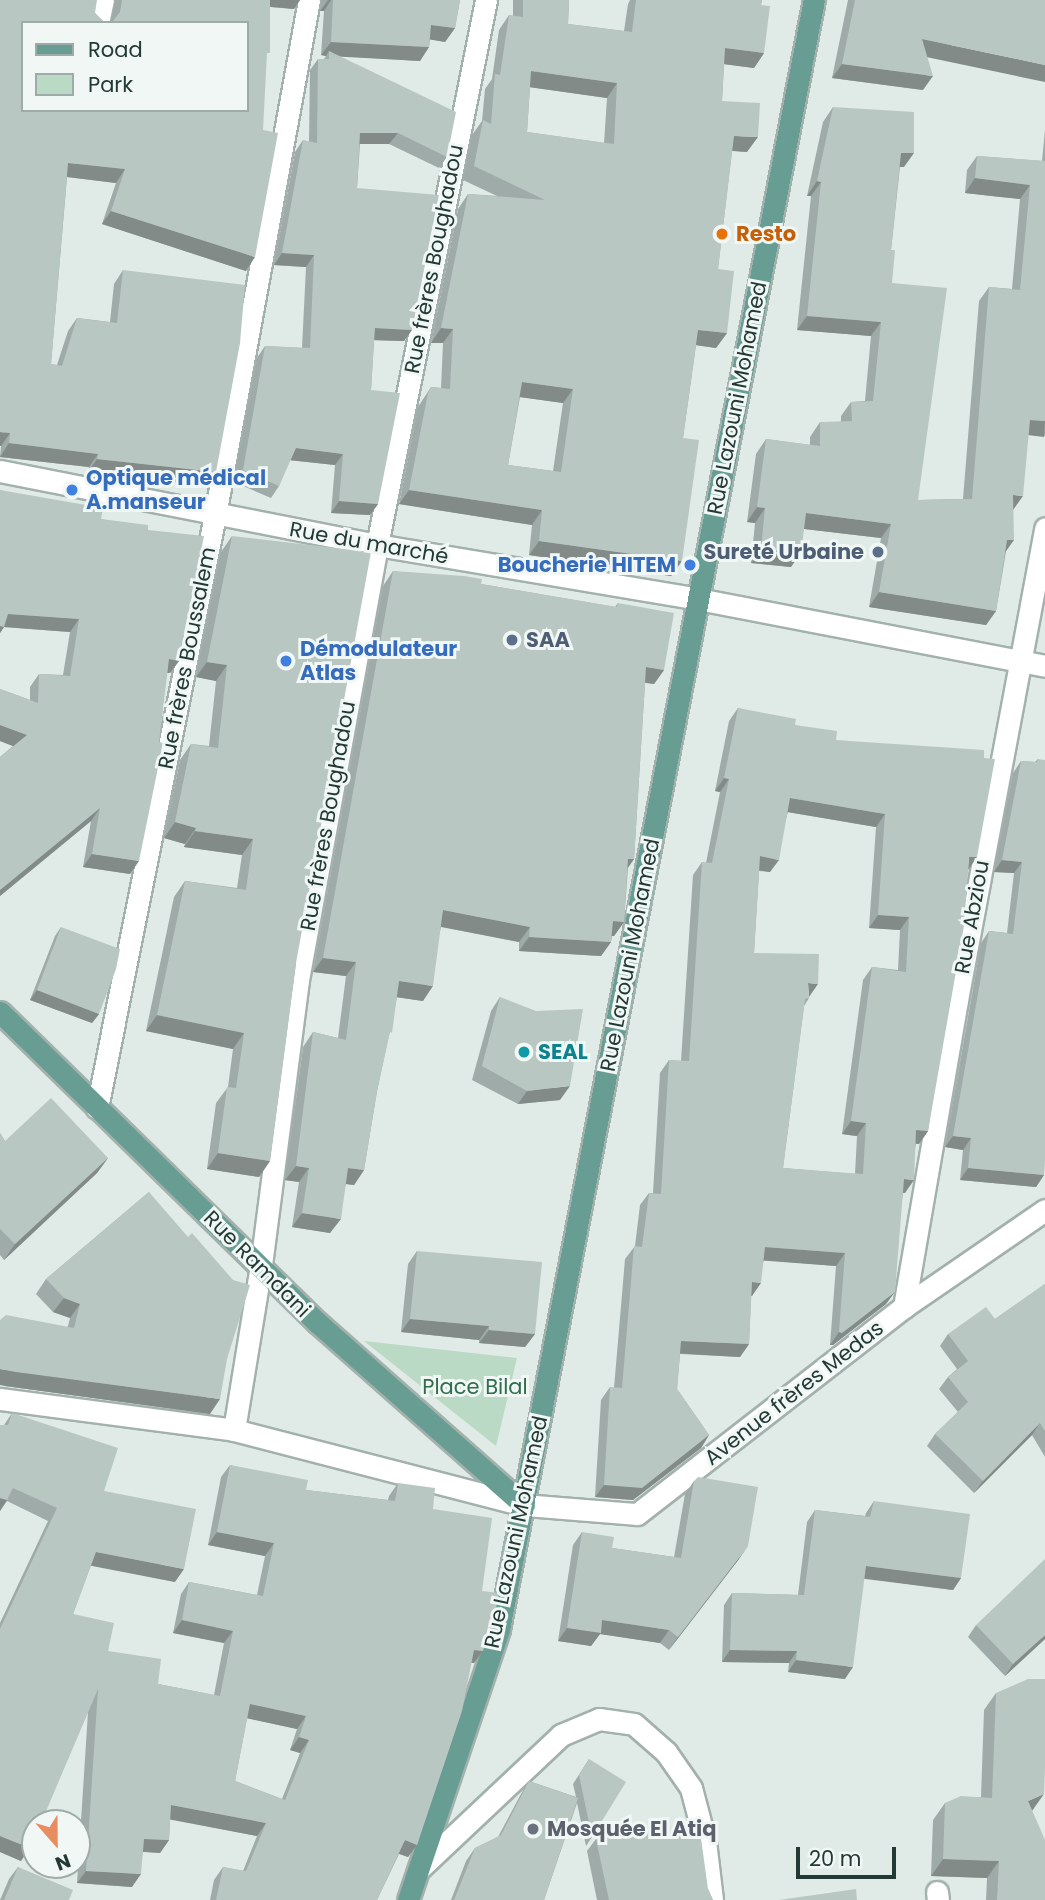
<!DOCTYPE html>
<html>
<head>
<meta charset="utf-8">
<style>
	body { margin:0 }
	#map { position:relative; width:1045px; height:1900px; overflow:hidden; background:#e0eae6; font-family:Poppins,sans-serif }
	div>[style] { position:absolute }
	.green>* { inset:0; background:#badac5 }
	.roads { filter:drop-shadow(2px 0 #a3b1ad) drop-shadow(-2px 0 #a3b1ad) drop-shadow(0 2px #a3b1ad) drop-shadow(0 -2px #a3b1ad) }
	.minor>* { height:21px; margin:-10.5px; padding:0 10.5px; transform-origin:10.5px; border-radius:10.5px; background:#fff }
	.major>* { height:21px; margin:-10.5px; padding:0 10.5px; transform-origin:10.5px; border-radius:10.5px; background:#689d93 }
	.wall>* { inset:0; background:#9faba8 }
	.shaded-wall>* { inset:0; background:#828b88 }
	.building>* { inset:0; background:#b9c7c3 }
	.dots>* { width:19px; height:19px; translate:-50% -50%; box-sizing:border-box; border:4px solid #f0f7f4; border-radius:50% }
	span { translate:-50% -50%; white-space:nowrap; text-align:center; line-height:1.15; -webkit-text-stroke:6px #f0f7f4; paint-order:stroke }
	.food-label { font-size:21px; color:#c56008; font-weight:700 }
	.left { translate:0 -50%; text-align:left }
	.street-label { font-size:21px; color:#223935 }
	.shop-label { font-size:21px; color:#366cbe; font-weight:700 }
	.right { translate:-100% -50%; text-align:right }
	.service-label { font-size:21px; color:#4e5e75; font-weight:700 }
	.culture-label { font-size:21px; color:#0d838f; font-weight:700 }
	.park-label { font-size:21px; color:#2f6d4c }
	.worship-label { font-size:21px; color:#5b616d; font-weight:700 }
	.legend { position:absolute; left:21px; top:21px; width:228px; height:91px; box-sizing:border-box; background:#f0f7f4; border:2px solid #9eaba8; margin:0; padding:9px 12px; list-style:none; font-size:21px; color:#223935 }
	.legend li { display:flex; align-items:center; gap:14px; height:35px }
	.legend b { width:35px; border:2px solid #9eaba8 }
	.north { position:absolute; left:21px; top:1809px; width:70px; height:70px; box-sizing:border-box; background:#f0f7f4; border:2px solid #9eaba8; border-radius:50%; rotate:159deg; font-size:19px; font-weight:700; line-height:28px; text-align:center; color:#223935 }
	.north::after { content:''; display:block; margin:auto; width:24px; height:32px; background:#e88d60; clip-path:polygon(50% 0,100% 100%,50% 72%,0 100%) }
	.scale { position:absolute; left:796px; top:1847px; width:100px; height:32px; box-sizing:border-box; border:4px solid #223935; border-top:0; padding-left:9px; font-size:21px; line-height:24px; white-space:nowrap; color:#223935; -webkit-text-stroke:5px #f0f7f4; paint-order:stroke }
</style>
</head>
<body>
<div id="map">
	<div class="green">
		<i style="clip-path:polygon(364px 1341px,517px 1358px,496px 1446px)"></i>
	</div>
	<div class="roads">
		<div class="minor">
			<i style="left:98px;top:23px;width:24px;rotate:-78deg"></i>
			<i style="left:0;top:471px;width:384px;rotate:11.1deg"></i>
			<i style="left:377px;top:545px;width:326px;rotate:9.5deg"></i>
			<i style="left:698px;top:599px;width:353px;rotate:10.9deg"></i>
			<i style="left:97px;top:1108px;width:605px;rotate:-78.75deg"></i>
			<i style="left:215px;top:515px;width:524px;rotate:-79.66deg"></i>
			<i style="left:904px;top:1307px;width:312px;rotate:-80.2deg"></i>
			<i style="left:957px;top:1000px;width:480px;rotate:-79.4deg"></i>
			<i style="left:0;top:1399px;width:236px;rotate:7.5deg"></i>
			<i style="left:234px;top:1430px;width:300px;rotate:14.5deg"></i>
			<i style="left:524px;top:1505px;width:113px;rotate:4.6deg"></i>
			<i style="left:637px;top:1514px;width:338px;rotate:-37.8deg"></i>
			<i style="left:904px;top:1307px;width:171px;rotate:-34.5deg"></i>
			<i style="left:234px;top:1430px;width:167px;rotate:-80.7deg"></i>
			<i style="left:261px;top:1265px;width:287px;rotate:-82.6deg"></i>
			<i style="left:298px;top:980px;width:442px;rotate:-79.7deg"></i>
			<i style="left:377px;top:545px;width:556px;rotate:-78.69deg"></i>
			<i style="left:421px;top:1867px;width:192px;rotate:-43.3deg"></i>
			<i style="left:561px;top:1735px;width:41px;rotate:-22.8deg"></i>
			<i style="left:599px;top:1719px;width:35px;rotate:8deg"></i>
			<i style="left:634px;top:1724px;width:43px;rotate:41.2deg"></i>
			<i style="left:666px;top:1752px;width:44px;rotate:55.2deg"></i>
			<i style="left:691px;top:1788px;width:55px;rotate:75.2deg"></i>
			<i style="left:705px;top:1841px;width:59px;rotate:83.2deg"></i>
			<i style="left:937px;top:1892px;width:8px;rotate:83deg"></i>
		</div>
		<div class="major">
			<i style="left:0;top:1012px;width:445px;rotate:44.4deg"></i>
			<i style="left:318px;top:1323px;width:275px;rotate:41.5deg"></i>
			<i style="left:408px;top:1900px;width:286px;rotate:-71.4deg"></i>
			<i style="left:499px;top:1629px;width:1659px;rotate:-79.06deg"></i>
		</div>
	</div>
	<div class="wall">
		<i style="clip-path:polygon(115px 0,300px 0,294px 9px,270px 7px,246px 271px,102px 224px,116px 183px,67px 177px,51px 364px,57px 365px,68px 331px,77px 318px,110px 322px,114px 284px,123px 270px,216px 472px,207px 486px,88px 472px,89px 467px,0 457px,1px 446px,95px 13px,104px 22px,111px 22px)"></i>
		<i style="clip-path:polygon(321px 0,460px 0,455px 28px,445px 42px,430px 39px,429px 47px,420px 61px,340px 56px,447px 157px,439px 168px,389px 144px,360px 144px,357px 188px,412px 330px,404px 341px,374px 340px,371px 390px,378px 504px,370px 515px,331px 513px,335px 465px,290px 460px,279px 486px,271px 498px,234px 482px,257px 358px,265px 346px,302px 348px,306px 267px,274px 265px,295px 152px,303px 140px,309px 142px,310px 70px,318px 59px,324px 59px,326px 56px,321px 55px,324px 11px,320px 11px)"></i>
		<i style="clip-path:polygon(evenodd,513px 0,569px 0,568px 24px,624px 31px,628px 4px,630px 0,762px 0,761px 5px,764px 53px,754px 68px,724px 64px,722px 101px,747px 152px,732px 151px,718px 269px,727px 333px,716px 348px,696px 345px,683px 438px,682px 561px,671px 576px,529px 555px,532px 525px,399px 504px,418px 407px,431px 387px,441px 388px,443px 343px,431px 343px,458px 209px,468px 194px,497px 196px,463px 180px,472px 135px,482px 121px,485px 89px,492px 79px,499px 30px,509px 15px,513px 16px,513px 0,530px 87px,607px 98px,604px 143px,527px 132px,530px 87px,513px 0,520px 397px,563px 403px,553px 471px,508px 465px,520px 397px)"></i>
		<i style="clip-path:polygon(848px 0,1045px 0,927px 57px,923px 90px,832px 78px)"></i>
		<i style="clip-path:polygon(833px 107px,904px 167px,900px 167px,891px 250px,892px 283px,918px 500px,963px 499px,979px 301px,989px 287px,1012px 289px,1020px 199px,965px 193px,967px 170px,977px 156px,1042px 161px,1045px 130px,1045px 436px,1028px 435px,1013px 510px,996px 611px,986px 625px,869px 607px,881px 538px,804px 529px,791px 567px,751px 563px,755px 523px,747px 522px,756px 454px,766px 439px,810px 445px,810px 437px,820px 422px,841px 422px,841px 416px,851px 402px,865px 401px,871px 336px,797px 330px,811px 196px,807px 196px,823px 122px)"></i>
		<i style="clip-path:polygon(0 490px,101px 519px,148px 530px,179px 661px,170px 673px,167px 673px,130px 874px,83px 867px,91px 821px,0 896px,0 757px,13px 746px,0 741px,0 689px,30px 700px,30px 687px,39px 674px,63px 675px,70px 632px,4px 627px,0 633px)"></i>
		<i style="clip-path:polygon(232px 536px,296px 963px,270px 1161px,259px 1177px,207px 1169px,216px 1103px,228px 1087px,233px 1049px,146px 1031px,174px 897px,185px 881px,237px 888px,242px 855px,184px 847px,185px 844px,164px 838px,180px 760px,191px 744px,209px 746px,216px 681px,196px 677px,221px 552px)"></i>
		<i style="clip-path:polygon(393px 571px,481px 584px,615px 607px,618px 603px,664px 670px,654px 684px,645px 683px,634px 859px,628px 868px,624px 922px,614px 936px,612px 936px,611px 942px,601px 956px,519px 951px,519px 942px,441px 927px,423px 1001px,397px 997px,377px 1091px,364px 1170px,354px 1185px,346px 1184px,330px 1233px,292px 1227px,299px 1182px,285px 1180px,303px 1047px,313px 1032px,338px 1038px,346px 976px,313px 972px,383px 586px)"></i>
		<i style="clip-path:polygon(evenodd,738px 708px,795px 725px,836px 740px,968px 870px,928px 1131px,919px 1144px,916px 1144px,905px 1193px,903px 1193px,886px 1304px,833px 1345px,830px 1345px,836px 1266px,764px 1260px,752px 1296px,751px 1295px,749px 1344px,740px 1357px,680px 1354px,677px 1389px,709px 1435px,701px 1448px,633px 1500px,595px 1497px,601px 1400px,610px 1387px,614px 1388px,625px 1259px,635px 1246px,640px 1205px,649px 1193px,653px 1193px,660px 1073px,669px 1060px,681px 1061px,693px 875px,702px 862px,706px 863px,720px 792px,715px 791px,729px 721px,738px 708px,788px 812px,876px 827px,869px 928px,900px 930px,898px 970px,872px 967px,863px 980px,842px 1134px,857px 1136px,855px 1174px,783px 1168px,804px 1006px,809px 998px,809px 996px,754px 953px,759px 871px,770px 872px,788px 812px)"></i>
		<i style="clip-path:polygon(1038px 759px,1044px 1175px,1036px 1187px,960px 1180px,963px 1150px,945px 1147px,981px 943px,989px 931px,1007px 933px,1014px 873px,994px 872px,1013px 773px,1021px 761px,1035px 762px)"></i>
		<i style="clip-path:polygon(61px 927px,99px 1014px,92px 1023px,30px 1000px,55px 936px)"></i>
		<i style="clip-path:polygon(500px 997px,560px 1100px,518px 1104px,472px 1080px,491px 1011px)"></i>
		<i style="clip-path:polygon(0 1133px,5px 1141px,108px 1158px,97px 1173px,4px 1260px,0 1255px)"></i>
		<i style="clip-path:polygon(149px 1192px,210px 1414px,5px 1386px,68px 1326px,70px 1318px,53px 1312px,36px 1294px,46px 1279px)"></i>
		<i style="clip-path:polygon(417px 1251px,535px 1334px,525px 1347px,479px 1343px,479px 1340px,401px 1332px,408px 1264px)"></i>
		<i style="clip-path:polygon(1045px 1284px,1045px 1457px,1032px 1435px,974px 1493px,927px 1446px,935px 1434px,958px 1412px,939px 1389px,948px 1377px,957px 1369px,940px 1346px,948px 1334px,995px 1319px)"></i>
		<i style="clip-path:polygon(evenodd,12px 1413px,104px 1491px,175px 1582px,91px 1565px,73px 1614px,108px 1651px,158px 1684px,214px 1695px,224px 1643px,173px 1633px,181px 1594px,189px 1582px,257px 1595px,265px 1556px,208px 1545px,221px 1477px,230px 1465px,306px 1490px,388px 1500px,389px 1496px,398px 1483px,433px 1509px,482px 1591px,483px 1651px,474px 1663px,471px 1663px,417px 1845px,408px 1857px,399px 1854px,377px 1900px,210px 1900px,214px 1880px,223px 1867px,243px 1871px,257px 1836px,170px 1819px,169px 1840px,160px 1853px,143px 1852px,132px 1887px,77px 1883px,88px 1712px,21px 1861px,0 1852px,0 1623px,48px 1521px,7px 1501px,0 1511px,4px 1425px,12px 1413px,247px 1718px,297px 1729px,290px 1750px,300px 1753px,282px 1799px,235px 1781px,247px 1718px)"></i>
		<i style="clip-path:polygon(694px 1481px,739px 1559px,669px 1650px,660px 1643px,600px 1634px,591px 1646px,558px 1641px,573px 1545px,582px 1532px,612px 1548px,674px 1557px,685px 1494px)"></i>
		<i style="clip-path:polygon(874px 1501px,961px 1578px,953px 1590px,864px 1578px,845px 1679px,788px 1672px,789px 1663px,722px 1662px,724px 1605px,732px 1593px,798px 1595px,807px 1522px,815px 1510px,865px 1516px,866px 1513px)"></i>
		<i style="clip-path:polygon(976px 1625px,1045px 1639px,1005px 1676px,968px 1637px)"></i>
		<i style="clip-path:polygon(996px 1693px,1032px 1811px,1045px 1900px,986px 1900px,987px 1878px,931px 1876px,933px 1820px,945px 1803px,981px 1797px,984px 1710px)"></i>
		<i style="clip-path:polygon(589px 1759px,592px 1837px,586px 1846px,577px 1803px,544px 1900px,451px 1900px,466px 1861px,475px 1848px,498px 1837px,521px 1794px,529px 1781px,576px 1797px,573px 1784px)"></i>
		<i style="clip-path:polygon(596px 1839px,662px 1839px,708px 1889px,713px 1900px,597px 1900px,587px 1851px)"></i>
		<i style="clip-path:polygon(18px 1867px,69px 1900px,0 1900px,9px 1879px)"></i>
	</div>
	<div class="shaded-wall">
		<i style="clip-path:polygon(266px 0,300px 0,294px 9px,261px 6px)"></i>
		<i style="clip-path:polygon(328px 0,331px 0,324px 11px,320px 11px)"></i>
		<i style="clip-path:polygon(431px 25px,455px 28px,445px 42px,421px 38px)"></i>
		<i style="clip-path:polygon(922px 39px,1045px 65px,1045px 82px,912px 54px)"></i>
		<i style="clip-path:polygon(331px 42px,429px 47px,420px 61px,329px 56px,329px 51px,326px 56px,321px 55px)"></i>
		<i style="clip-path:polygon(725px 48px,764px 53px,754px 68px,715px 63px)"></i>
		<i style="clip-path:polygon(842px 64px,933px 76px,923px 90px,832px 78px)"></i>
		<i style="clip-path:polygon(531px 71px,617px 83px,607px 98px,521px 86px)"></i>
		<i style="clip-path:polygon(360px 133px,398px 133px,389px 144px,352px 144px)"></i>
		<i style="clip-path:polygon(734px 136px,758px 137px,747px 152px,723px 150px)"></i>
		<i style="clip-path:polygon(901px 153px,914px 153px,904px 167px,891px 167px)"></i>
		<i style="clip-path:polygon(68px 163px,125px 169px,116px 183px,59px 176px)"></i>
		<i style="clip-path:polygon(975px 178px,1030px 185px,1020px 199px,965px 193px)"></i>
		<i style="clip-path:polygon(817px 181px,821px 182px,811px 196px,807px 196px)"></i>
		<i style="clip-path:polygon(111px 211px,255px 257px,246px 271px,102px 224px)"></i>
		<i style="clip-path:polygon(282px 253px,314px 255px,306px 267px,274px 265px)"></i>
		<i style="clip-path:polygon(807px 316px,881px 322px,871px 336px,797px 330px)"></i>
		<i style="clip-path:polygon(375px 328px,412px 330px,404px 341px,367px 340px)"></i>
		<i style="clip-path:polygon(441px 328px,453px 329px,443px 343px,431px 343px)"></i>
		<i style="clip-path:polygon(698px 330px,727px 333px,716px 348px,688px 344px)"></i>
		<i style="clip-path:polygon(522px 382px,573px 389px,563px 403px,512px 396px)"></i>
		<i style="clip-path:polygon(1030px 420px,1045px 421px,1044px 437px,1020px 434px)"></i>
		<i style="clip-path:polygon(0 432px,10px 433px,1px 446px,0 446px)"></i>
		<i style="clip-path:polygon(9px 443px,98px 454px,89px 467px,0 457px)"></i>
		<i style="clip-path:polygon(296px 448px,343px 454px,335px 465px,288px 460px)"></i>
		<i style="clip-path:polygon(97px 459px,216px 472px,207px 486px,88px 472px)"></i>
		<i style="clip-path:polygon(409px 490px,542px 510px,532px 525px,399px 504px)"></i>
		<i style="clip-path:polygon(1013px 495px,1023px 496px,1013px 510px)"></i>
		<i style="clip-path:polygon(339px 501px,378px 504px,370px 515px,331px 513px)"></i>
		<i style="clip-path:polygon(757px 507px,765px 508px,755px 523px,747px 522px)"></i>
		<i style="clip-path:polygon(806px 513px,891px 524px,881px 538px,796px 528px)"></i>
		<i style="clip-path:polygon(1007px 540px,1014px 540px,1004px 554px)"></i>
		<i style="clip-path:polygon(539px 541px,682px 561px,671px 576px,529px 555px)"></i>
		<i style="clip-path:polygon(761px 549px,801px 553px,791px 567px,751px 563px)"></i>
		<i style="clip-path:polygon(879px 592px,996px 611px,986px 625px,869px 607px)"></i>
		<i style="clip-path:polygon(8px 614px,79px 619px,70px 632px,4px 627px,0 633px,0 625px)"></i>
		<i style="clip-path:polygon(169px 659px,179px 661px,170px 673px,160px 672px)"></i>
		<i style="clip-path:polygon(207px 662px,227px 665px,216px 681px,196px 677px)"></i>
		<i style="clip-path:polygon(646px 667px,664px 670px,654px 684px,636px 681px)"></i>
		<i style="clip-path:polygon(0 725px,27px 735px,18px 748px,0 741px)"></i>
		<i style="clip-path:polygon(724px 778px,729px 779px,720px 792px,715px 791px)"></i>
		<i style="clip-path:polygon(790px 798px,885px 814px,876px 827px,781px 811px)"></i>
		<i style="clip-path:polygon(100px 808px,91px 821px,0 896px,0 890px)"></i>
		<i style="clip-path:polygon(175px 822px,196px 828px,185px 844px,164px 838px)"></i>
		<i style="clip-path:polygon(195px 831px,253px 839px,242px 855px,184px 847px)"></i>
		<i style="clip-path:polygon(92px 854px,139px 861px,130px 874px,83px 867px)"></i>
		<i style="clip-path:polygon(760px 856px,779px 860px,770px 872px,751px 869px)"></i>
		<i style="clip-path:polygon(969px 857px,977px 857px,968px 870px)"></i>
		<i style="clip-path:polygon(628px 859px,634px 859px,623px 874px)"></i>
		<i style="clip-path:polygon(1002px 860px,1022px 862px,1014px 873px,994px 872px)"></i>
		<i style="clip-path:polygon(443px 910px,530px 927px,519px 942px,432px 925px)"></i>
		<i style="clip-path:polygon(878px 915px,909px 917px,900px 930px,869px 928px)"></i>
		<i style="clip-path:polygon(613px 921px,624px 922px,614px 936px,602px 936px)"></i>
		<i style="clip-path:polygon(529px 937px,611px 942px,601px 956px,519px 951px)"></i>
		<i style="clip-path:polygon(323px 958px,356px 962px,346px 976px,313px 972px)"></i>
		<i style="clip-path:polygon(399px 981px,433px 986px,423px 1001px,388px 996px)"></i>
		<i style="clip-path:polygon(808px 983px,818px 984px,809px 997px)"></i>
		<i style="clip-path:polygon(37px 990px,99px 1014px,92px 1023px,30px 1000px)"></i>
		<i style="clip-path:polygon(157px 1015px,244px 1033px,233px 1049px,146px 1031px)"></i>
		<i style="clip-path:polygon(570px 1086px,560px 1100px,518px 1104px,527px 1091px)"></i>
		<i style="clip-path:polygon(851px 1121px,866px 1123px,857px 1136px,842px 1134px)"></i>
		<i style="clip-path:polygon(916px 1130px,928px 1131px,919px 1144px,907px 1142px)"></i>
		<i style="clip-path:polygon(953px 1136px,971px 1138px,963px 1150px,945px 1147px)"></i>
		<i style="clip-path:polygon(218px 1153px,270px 1161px,259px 1177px,207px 1169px)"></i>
		<i style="clip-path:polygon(108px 1158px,97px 1173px,4px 1260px,15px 1244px)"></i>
		<i style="clip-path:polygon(296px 1166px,309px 1168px,299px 1182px,285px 1180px)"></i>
		<i style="clip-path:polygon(348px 1168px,364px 1170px,354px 1185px,338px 1183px)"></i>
		<i style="clip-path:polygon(968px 1168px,1044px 1175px,1036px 1187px,960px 1180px)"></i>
		<i style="clip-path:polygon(904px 1179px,914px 1180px,905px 1193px,895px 1192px)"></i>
		<i style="clip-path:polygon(302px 1213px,341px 1219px,330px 1233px,292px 1227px)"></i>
		<i style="clip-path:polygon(765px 1247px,845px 1253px,836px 1266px,756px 1260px)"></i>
		<i style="clip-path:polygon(752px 1282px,761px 1283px,752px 1296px,743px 1294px)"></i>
		<i style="clip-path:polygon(895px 1292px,886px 1304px,833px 1345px,830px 1345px,839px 1332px)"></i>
		<i style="clip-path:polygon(64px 1298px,80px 1304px,70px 1318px,53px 1312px)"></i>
		<i style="clip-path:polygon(410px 1319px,489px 1326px,479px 1340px,401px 1332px)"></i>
		<i style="clip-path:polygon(489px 1330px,535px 1334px,525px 1347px,479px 1343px)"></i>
		<i style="clip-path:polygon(681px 1341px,749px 1344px,740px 1357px,672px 1353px)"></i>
		<i style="clip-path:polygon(0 1369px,220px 1399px,210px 1414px,5px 1386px,0 1385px)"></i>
		<i style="clip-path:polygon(1040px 1423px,1032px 1435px,974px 1493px,983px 1481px)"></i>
		<i style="clip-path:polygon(709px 1435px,701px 1448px,633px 1500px,595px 1497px,604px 1485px)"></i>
		<i style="clip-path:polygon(0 1498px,7px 1500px,0 1511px)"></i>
		<i style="clip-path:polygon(217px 1532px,274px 1543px,265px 1556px,208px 1545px)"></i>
		<i style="clip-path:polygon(748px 1546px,739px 1559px,669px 1650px,678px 1637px)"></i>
		<i style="clip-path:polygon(96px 1552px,184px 1569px,175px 1582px,87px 1565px)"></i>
		<i style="clip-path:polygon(866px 1566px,961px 1578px,953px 1590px,858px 1578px)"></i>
		<i style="clip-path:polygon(182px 1620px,233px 1631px,224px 1643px,173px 1633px)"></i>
		<i style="clip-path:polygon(602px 1620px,669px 1630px,660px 1643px,600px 1634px,591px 1646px,558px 1641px,567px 1628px)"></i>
		<i style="clip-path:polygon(1045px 1635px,1045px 1639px,1005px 1676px,1013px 1664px)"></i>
		<i style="clip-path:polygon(474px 1650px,483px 1651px,474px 1663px,465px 1662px)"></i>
		<i style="clip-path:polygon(730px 1650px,797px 1651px,789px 1663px,722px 1662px)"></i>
		<i style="clip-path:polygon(796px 1660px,853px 1667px,845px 1679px,788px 1672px)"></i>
		<i style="clip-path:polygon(250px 1704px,306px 1716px,297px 1729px,241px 1717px)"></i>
		<i style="clip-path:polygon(299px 1737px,309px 1740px,300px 1753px,290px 1750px)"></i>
		<i style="clip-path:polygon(1044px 1794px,1032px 1811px,1028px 1801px)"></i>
		<i style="clip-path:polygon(171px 1805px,266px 1823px,257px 1836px,162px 1818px)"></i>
		<i style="clip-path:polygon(0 1836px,30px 1848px,21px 1861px,0 1852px)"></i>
		<i style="clip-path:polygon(144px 1839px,169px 1840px,160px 1853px,135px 1851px)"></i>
		<i style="clip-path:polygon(405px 1840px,417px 1845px,408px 1857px,397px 1853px)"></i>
		<i style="clip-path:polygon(943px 1859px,999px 1861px,987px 1878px,931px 1876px)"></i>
		<i style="clip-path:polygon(86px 1871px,141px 1874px,132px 1887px,77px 1883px)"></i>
	</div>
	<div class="building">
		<i style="clip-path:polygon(evenodd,0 0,97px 0,95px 13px,104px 22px,112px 22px,120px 12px,122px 0,270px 0,270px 53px,267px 53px,263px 130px,278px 133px,255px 257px,111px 211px,125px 169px,68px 163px,51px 364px,62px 366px,77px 318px,117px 323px,123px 270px,245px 285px,240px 343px,216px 472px,97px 459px,98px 454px,9px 443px,10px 433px,0 432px,0 0,23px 23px,247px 23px,247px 110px,23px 110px,23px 23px)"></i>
		<i style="clip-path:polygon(333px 0,460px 0,455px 28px,431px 25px,429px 47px,331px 42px)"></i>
		<i style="clip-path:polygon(evenodd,523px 0,569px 0,568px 24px,632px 32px,636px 0,762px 0,761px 5px,770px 6px,764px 53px,725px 48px,722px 101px,760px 103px,758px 137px,734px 136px,718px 269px,734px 271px,727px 333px,698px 330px,683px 438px,699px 440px,682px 561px,539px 541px,542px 510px,409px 490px,428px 393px,431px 387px,450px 389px,453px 329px,441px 328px,468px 194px,545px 200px,474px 166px,483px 120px,491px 124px,495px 74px,500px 75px,509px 15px,523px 17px,523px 0,531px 71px,617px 83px,614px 144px,527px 132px,531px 71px,523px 0,522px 382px,573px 389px,561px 472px,508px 465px,522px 382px)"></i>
		<i style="clip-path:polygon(855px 0,1045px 0,1045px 65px,922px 39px,933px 76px,842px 64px)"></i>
		<i style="clip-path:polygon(329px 51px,456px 112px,447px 157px,398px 133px,360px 133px,357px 188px,439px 195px,412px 330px,375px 328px,371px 390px,400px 393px,378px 504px,339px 501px,343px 454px,296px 448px,279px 486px,243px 470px,265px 346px,310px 348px,314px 255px,282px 253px,303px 140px,317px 143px,318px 59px,329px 59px)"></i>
		<i style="clip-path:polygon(833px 107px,914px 112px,914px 153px,901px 153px,891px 250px,895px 250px,892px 283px,947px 288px,918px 500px,972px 499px,989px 287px,1020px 290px,1030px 185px,975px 178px,977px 156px,1045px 161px,1045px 421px,1030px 420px,1023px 496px,1013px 495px,1014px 540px,1007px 540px,996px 611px,879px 592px,891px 524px,806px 513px,801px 553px,761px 549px,765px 508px,757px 507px,766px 439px,820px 446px,820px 422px,852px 421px,851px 402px,873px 401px,881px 322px,807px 316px,821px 182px,817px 181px)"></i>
		<i style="clip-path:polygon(0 490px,103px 508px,101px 519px,148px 525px,148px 530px,204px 536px,179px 661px,169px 659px,159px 742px,163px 743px,139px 861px,92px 854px,100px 808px,0 890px,0 757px,27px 735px,0 725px,0 689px,38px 703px,39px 674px,70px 676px,79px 619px,8px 614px,4px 627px,0 626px)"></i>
		<i style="clip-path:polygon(232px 536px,371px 552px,296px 963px,270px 1161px,218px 1153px,227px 1087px,236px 1088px,244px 1033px,157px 1015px,185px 881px,246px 890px,253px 839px,195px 831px,196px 828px,175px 822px,191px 744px,218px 748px,227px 665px,207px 662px)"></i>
		<i style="clip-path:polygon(393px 571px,464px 576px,482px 579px,481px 584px,617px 607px,618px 603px,674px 613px,664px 670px,646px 667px,634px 859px,628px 859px,624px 922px,613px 921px,611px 942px,529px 937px,530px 927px,443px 910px,433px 986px,399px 981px,392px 1033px,390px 1032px,377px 1091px,364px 1170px,348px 1168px,341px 1219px,302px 1213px,309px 1168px,296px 1166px,313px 1032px,346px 1040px,356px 962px,323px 958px)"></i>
		<i style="clip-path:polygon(evenodd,738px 708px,796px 719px,795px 725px,837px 731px,836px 740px,984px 750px,984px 758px,995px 759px,977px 857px,969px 857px,964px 926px,928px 1131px,916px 1130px,914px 1180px,904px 1179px,895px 1292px,842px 1333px,839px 1332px,845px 1253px,765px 1247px,761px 1283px,752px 1282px,749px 1344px,681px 1341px,677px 1389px,709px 1435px,642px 1488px,604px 1485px,610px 1387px,622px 1388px,634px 1246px,642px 1247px,649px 1193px,661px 1194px,669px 1060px,689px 1061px,702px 862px,712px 863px,729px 779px,724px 778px,738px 708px,790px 798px,885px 814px,878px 915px,909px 917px,906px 972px,872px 967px,851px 1121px,866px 1123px,863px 1174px,783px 1168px,805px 999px,809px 998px,808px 983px,818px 984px,819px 954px,754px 953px,760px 856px,779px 860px,790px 798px)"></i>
		<i style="clip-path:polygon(1038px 759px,1045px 760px,1045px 1161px,1044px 1175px,968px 1168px,971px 1138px,953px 1136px,989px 931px,1013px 934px,1022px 862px,1002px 860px,1021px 761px,1037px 762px)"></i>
		<i style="clip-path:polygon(61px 927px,120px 949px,116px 969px,99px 1014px,37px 990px)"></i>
		<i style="clip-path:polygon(500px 997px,536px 1011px,583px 1009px,570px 1086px,527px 1091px,482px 1066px)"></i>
		<i style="clip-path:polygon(51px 1098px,108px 1158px,15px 1244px,0 1229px,0 1133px,5px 1141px)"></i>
		<i style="clip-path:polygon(149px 1192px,188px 1237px,192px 1233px,233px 1280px,250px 1285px,227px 1359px,220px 1399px,16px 1372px,0 1369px,0 1320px,6px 1315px,74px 1328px,80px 1304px,64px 1298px,46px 1279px)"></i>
		<i style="clip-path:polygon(417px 1251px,542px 1262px,535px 1334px,489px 1330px,489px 1326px,410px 1319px)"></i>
		<i style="clip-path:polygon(1045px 1284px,1045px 1431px,1040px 1423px,983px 1481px,935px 1434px,968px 1402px,948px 1377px,968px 1361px,948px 1334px,986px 1307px,995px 1319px)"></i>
		<i style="clip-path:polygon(evenodd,12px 1413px,118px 1448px,104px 1491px,196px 1509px,184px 1569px,96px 1552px,73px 1614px,114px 1623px,108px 1651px,161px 1659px,158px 1684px,220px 1696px,233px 1631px,182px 1620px,189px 1582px,263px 1596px,274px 1543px,217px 1532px,230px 1465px,308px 1480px,306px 1490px,395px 1501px,398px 1483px,435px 1488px,433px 1509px,492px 1518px,482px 1591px,499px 1593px,495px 1613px,483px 1651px,474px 1650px,462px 1711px,417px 1845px,405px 1840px,377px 1900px,216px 1900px,223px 1867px,246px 1871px,266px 1823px,171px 1805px,169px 1840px,144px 1839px,141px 1874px,86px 1871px,98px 1689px,41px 1823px,35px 1823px,35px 1837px,30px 1848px,0 1836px,0 1629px,57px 1508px,13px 1488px,7px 1500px,0 1498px,0 1425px,8px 1425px,12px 1413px,250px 1704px,306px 1716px,299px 1737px,309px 1740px,285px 1800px,235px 1781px,250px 1704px)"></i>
		<i style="clip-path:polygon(698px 1477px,758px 1487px,748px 1546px,678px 1637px,669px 1630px,602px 1620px,601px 1633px,567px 1628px,582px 1532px,614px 1537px,612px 1548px,681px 1558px,694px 1481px)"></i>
		<i style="clip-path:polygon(874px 1501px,970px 1514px,961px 1578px,866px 1566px,853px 1667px,796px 1660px,797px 1651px,730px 1650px,732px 1593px,804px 1595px,815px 1510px,870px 1517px)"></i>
		<i style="clip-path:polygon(1045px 1559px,1045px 1635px,1013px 1664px,976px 1625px)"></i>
		<i style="clip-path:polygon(1028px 1679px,1045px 1679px,1045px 1768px,1044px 1794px,1028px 1801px,1045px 1840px,1045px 1900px,997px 1900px,999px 1861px,943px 1859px,945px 1803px,961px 1796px,992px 1798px,996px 1693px)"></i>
		<i style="clip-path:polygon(589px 1759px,626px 1782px,592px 1837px,579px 1775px)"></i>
		<i style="clip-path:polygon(529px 1781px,578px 1798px,544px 1900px,454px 1900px,475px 1848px,501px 1835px)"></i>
		<i style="clip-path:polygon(659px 1825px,662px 1839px,700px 1831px,708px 1889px,713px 1900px,609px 1900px,596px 1839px)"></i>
		<i style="clip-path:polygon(18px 1867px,73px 1890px,69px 1900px,4px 1900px)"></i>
		<i style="clip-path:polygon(856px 1889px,857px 1900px,779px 1900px)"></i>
	</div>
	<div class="dots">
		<i style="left:722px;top:234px;background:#e8710a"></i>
		<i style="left:72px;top:490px;background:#3f7fe0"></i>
		<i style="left:878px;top:552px;background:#5c6f8a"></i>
		<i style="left:690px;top:565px;background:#3f7fe0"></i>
		<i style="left:512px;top:640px;background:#5c6f8a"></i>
		<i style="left:286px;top:661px;background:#3f7fe0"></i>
		<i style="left:524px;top:1052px;background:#0f9aa8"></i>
		<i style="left:533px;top:1829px;background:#6b7280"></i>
	</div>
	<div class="food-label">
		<span class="left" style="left:736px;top:234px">Resto</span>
	</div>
	<div class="street-label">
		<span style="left:434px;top:259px;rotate:-79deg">Rue frères Boughadou</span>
		<span style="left:737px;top:398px;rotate:-79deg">Rue Lazouni Mohamed</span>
		<span style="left:369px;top:543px;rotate:10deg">Rue du marché</span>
		<span style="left:187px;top:658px;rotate:-79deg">Rue frères Boussalem</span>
		<span style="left:328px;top:816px;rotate:-80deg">Rue frères Boughadou</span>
		<span style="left:972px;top:917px;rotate:-80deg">Rue Abziou</span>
		<span style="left:630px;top:955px;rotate:-79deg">Rue Lazouni Mohamed</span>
		<span style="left:257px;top:1264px;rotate:45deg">Rue Ramdani</span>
		<span style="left:794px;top:1393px;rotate:-38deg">Avenue frères Medas</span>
		<span style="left:516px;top:1532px;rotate:-78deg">Rue Lazouni Mohamed</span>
	</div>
	<div class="shop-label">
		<span class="left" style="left:86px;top:490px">Optique médical<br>A.manseur</span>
		<span class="right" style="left:676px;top:565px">Boucherie HITEM</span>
		<span class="left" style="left:300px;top:661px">Démodulateur<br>Atlas</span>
	</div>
	<div class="service-label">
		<span class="right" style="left:864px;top:552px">Sureté Urbaine</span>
		<span class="left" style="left:526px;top:640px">SAA</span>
	</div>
	<div class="culture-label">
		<span class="left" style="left:538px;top:1052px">SEAL</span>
	</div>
	<div class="park-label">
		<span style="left:475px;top:1387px">Place Bilal</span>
	</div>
	<div class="worship-label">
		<span class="left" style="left:547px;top:1829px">Mosquée El Atiq</span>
	</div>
	<ul class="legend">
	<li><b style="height:9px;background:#689d93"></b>Road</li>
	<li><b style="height:19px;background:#badac5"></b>Park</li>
	</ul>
	<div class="north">N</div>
	<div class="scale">20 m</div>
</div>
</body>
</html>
